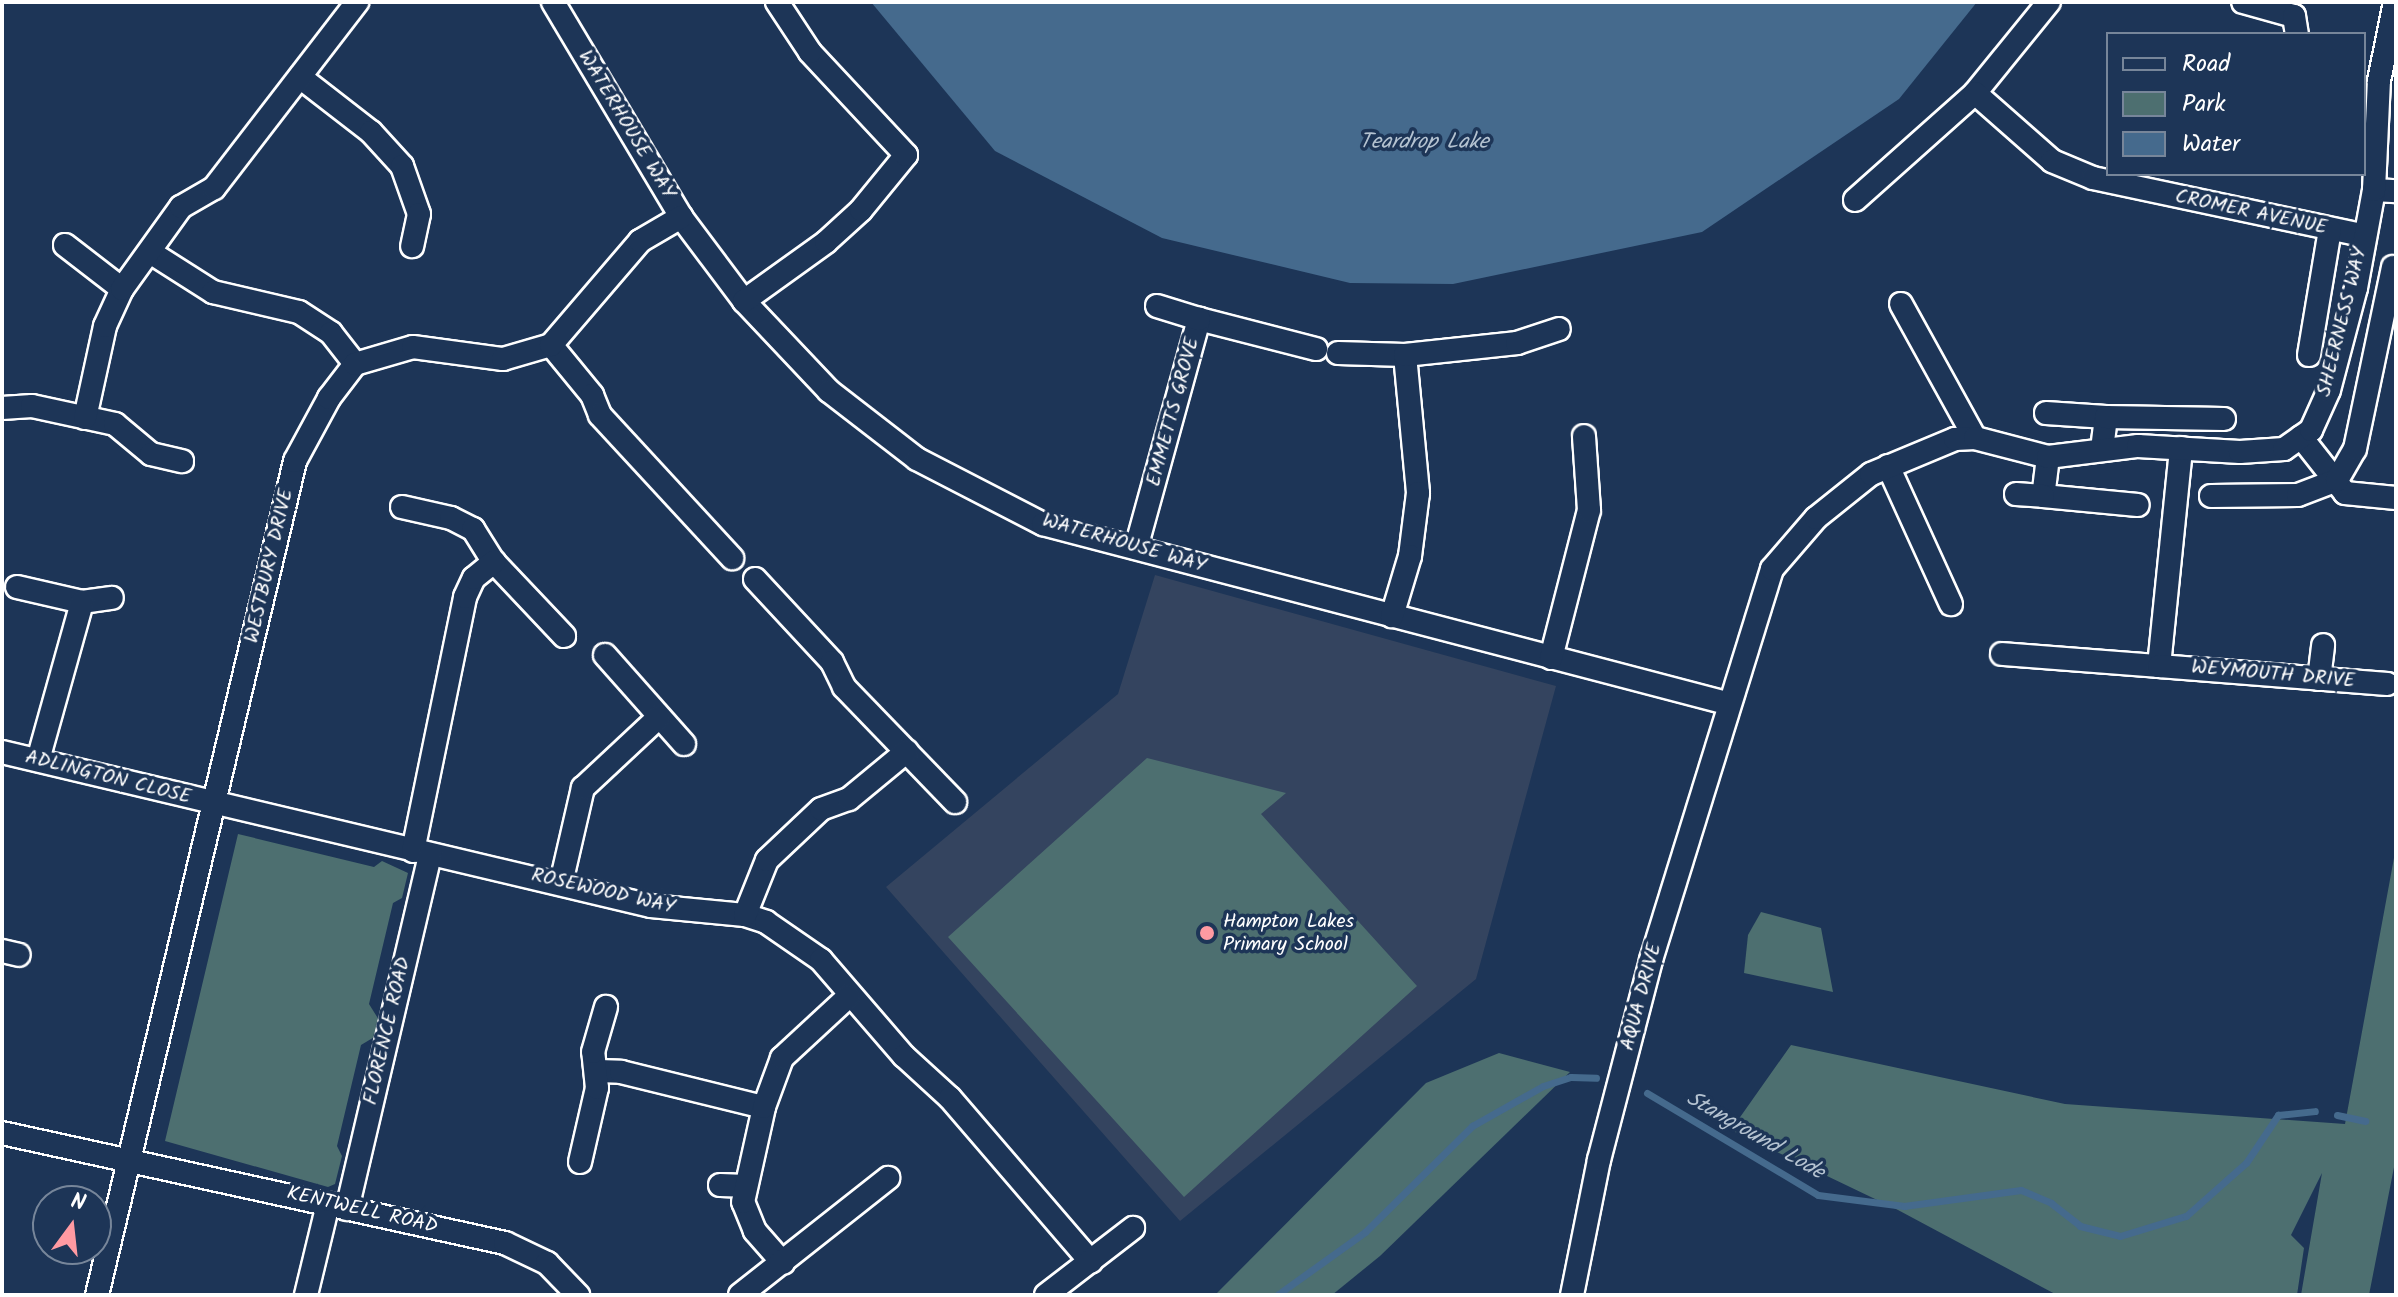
<!DOCTYPE html>
<html>
<head>
<meta charset="utf-8">
<style>
	body { margin:0 }
	#map { position:relative; width:2398px; height:1297px; overflow:hidden; background:#1d3557; font-family:Kalam,sans-serif }
	div>[style] { position:absolute }
	.built>* { inset:0; background:#34445f }
	.green>* { inset:0; background:#4d6f70 }
	.water>* { inset:0; background:#456a8d }
	.stream>* { height:7px; margin:-3.5px; padding:0 3.5px; transform-origin:3.5px; border-radius:3.5px; background:#456a8d }
	.roads { filter:drop-shadow(2px 0 #fff) drop-shadow(-2px 0 #fff) drop-shadow(0 2px #fff) drop-shadow(0 -2px #fff) }
	.minor>* { height:22px; margin:-11px; padding:0 11px; transform-origin:11px; border-radius:11px; background:#1d3557 }
	.dots>* { width:22px; height:22px; translate:-50% -50%; box-sizing:border-box; border:4px solid #1d3557; border-radius:50% }
	span { translate:-50% -50%; white-space:nowrap; text-align:center; line-height:1.15; -webkit-text-stroke:7px #1d3557; paint-order:stroke }
	.street-label { font-size:20px; color:#fff }
	.poi-label { font-size:20px; color:#fff }
	.left { translate:0 -50%; text-align:left }
	.water-label { font-size:22px; color:#b5c3d1; font-style:italic }
	.frame { position:absolute; inset:0; border:4px solid #fff; pointer-events:none }
	.legend { position:absolute; left:2106px; top:32px; width:260px; height:144px; box-sizing:border-box; background:#1d3557; border:2px solid #77869a; margin:0; padding:10px 14px; list-style:none; font-size:24px; color:#fff }
	.legend li { display:flex; align-items:center; gap:16px; height:40px }
	.legend b { width:40px; border:2px solid #77869a }
	.north { position:absolute; left:32px; top:1185px; width:80px; height:80px; box-sizing:border-box; background:#1d3557; border:2px solid #77869a; border-radius:50%; rotate:15deg; font-size:22px; font-weight:700; line-height:32px; text-align:center; color:#fff }
	.north::after { content:''; display:block; margin:auto; width:28px; height:36px; background:#ff9aa2; clip-path:polygon(50% 0,100% 100%,50% 72%,0 100%) }
</style>
</head>
<body>
<div id="map">
	<div class="built">
		<i style="clip-path:polygon(1155px 575px,1556px 686px,1476px 979px,1180px 1221px,886px 887px,1118px 694px)"></i>
	</div>
	<div class="green">
		<i style="clip-path:polygon(1147px 758px,1286px 793px,1261px 814px,1417px 986px,1184px 1197px,948px 937px)"></i>
		<i style="clip-path:polygon(238px 834px,374px 867px,382px 861px,408px 873px,402px 898px,393px 903px,369px 1004px,379px 1020px,376px 1036px,361px 1045px,337px 1146px,342px 1156px,335px 1184px,328px 1187px,165px 1141px)"></i>
		<i style="clip-path:polygon(2396px 847px,2396px 1157px,2369px 1295px,2301px 1295px,2322px 1173px,2291px 1235px,2304px 1248px,2297px 1295px,2057px 1295px,1898px 1210px,1731px 1130px,1791px 1045px,2065px 1104px,2345px 1124px)"></i>
		<i style="clip-path:polygon(1761px 912px,1821px 928px,1833px 992px,1744px 973px,1748px 935px)"></i>
		<i style="clip-path:polygon(1499px 1053px,1570px 1072px,1380px 1256px,1332px 1295px,1215px 1295px,1426px 1083px)"></i>
	</div>
	<div class="water">
		<i style="clip-path:polygon(871px 2px,1977px 2px,1899px 99px,1702px 232px,1453px 284px,1350px 283px,1162px 238px,995px 151px)"></i>
	</div>
	<div class="stream">
		<i style="left:1647px;top:1093px;width:199px;rotate:30.8deg"></i>
		<i style="left:1818px;top:1195px;width:87px;rotate:7.3deg"></i>
		<i style="left:1904px;top:1206px;width:118px;rotate:-7.8deg"></i>
		<i style="left:2021px;top:1190px;width:33px;rotate:23deg"></i>
		<i style="left:2051px;top:1203px;width:37px;rotate:38deg"></i>
		<i style="left:2080px;top:1226px;width:41px;rotate:14deg"></i>
		<i style="left:2120px;top:1236px;width:69px;rotate:-16.9deg"></i>
		<i style="left:2186px;top:1216px;width:80px;rotate:-41.5deg"></i>
		<i style="left:2246px;top:1163px;width:58px;rotate:-56.3deg"></i>
		<i style="left:2278px;top:1115px;width:37px;rotate:-6deg"></i>
		<i style="left:2337px;top:1115px;width:29px;rotate:12deg"></i>
		<i style="left:1277px;top:1295px;width:108px;rotate:-35.6deg"></i>
		<i style="left:1365px;top:1232px;width:151px;rotate:-44.7deg"></i>
		<i style="left:1472px;top:1126px;width:81px;rotate:-29.4deg"></i>
		<i style="left:1543px;top:1086px;width:29px;rotate:-18deg"></i>
		<i style="left:1571px;top:1077px;width:25px;rotate:2deg"></i>
	</div>
	<div class="roads">
		<div class="minor">
			<i style="left:553px;top:2px;width:250px;rotate:59.2deg"></i>
			<i style="left:681px;top:217px;width:105px;rotate:53.1deg"></i>
			<i style="left:744px;top:301px;width:124px;rotate:46.6deg"></i>
			<i style="left:829px;top:391px;width:111px;rotate:37.7deg"></i>
			<i style="left:917px;top:459px;width:142px;rotate:27.3deg"></i>
			<i style="left:1043px;top:524px;width:707px;rotate:14.67deg"></i>
			<i style="left:2243px;top:2px;width:53px;rotate:15.4deg"></i>
			<i style="left:2294px;top:16px;width:18px;rotate:81deg"></i>
			<i style="left:300px;top:77px;width:90px;rotate:37.8deg"></i>
			<i style="left:371px;top:132px;width:46px;rotate:47.6deg"></i>
			<i style="left:402px;top:166px;width:51px;rotate:70.5deg"></i>
			<i style="left:419px;top:214px;width:33px;rotate:102deg"></i>
			<i style="left:1975px;top:93px;width:117px;rotate:-50.9deg"></i>
			<i style="left:2374px;top:190px;width:22px;rotate:3deg"></i>
			<i style="left:1855px;top:200px;width:161px;rotate:-41.7deg"></i>
			<i style="left:1975px;top:93px;width:103px;rotate:41.4deg"></i>
			<i style="left:2052px;top:161px;width:44px;rotate:22.5deg"></i>
			<i style="left:2093px;top:178px;width:278px;rotate:12deg"></i>
			<i style="left:65px;top:245px;width:72px;rotate:37.7deg"></i>
			<i style="left:150px;top:252px;width:75px;rotate:32.4deg"></i>
			<i style="left:213px;top:292px;width:88px;rotate:13.1deg"></i>
			<i style="left:299px;top:312px;width:38px;rotate:33deg"></i>
			<i style="left:331px;top:333px;width:39px;rotate:52deg"></i>
			<i style="left:744px;top:301px;width:101px;rotate:-35.7deg"></i>
			<i style="left:826px;top:242px;width:47px;rotate:-42.4deg"></i>
			<i style="left:861px;top:210px;width:71px;rotate:-50.7deg"></i>
			<i style="left:906px;top:155px;width:141px;rotate:-133deg"></i>
			<i style="left:810px;top:52px;width:60px;rotate:-123.4deg"></i>
			<i style="left:1901px;top:304px;width:153px;rotate:61.1deg"></i>
			<i style="left:1199px;top:319px;width:121px;rotate:14.4deg"></i>
			<i style="left:551px;top:345px;width:65px;rotate:50.6deg"></i>
			<i style="left:592px;top:395px;width:22px;rotate:68deg"></i>
			<i style="left:600px;top:415px;width:195px;rotate:47.3deg"></i>
			<i style="left:1338px;top:353px;width:67px;rotate:1.7deg"></i>
			<i style="left:1405px;top:355px;width:139px;rotate:84.6deg"></i>
			<i style="left:1418px;top:493px;width:64px;rotate:97.2deg"></i>
			<i style="left:1410px;top:556px;width:63px;rotate:106.7deg"></i>
			<i style="left:1405px;top:355px;width:113px;rotate:-6.1deg"></i>
			<i style="left:1517px;top:343px;width:44px;rotate:-18.4deg"></i>
			<i style="left:2309px;top:355px;width:127px;rotate:-80.5deg"></i>
			<i style="left:2px;top:408px;width:30px;rotate:-4deg"></i>
			<i style="left:32px;top:406px;width:85px;rotate:12.2deg"></i>
			<i style="left:115px;top:424px;width:47px;rotate:39.8deg"></i>
			<i style="left:151px;top:454px;width:32px;rotate:13deg"></i>
			<i style="left:2046px;top:413px;width:60px;rotate:3.8deg"></i>
			<i style="left:2106px;top:417px;width:32px;rotate:97deg"></i>
			<i style="left:2106px;top:417px;width:118px;rotate:1deg"></i>
			<i style="left:85px;top:418px;width:94px;rotate:-77.7deg"></i>
			<i style="left:105px;top:326px;width:41px;rotate:-65.3deg"></i>
			<i style="left:122px;top:289px;width:101px;rotate:-54.3deg"></i>
			<i style="left:181px;top:207px;width:38px;rotate:-30deg"></i>
			<i style="left:214px;top:188px;width:235px;rotate:-52.4deg"></i>
			<i style="left:2301px;top:437px;width:71px;rotate:51.8deg"></i>
			<i style="left:2345px;top:493px;width:51px;rotate:5.6deg"></i>
			<i style="left:2048px;top:457px;width:39px;rotate:97deg"></i>
			<i style="left:2043px;top:496px;width:95px;rotate:5.4deg"></i>
			<i style="left:1888px;top:466px;width:152px;rotate:65.5deg"></i>
			<i style="left:2016px;top:494px;width:27px;rotate:4deg"></i>
			<i style="left:2211px;top:496px;width:87px;rotate:-0.7deg"></i>
			<i style="left:2298px;top:495px;width:42px;rotate:-21deg"></i>
			<i style="left:2337px;top:480px;width:36px;rotate:-60deg"></i>
			<i style="left:2355px;top:449px;width:186px;rotate:-78.2deg"></i>
			<i style="left:402px;top:507px;width:50px;rotate:12.7deg"></i>
			<i style="left:451px;top:518px;width:25px;rotate:27deg"></i>
			<i style="left:473px;top:529px;width:39px;rotate:58deg"></i>
			<i style="left:494px;top:562px;width:102px;rotate:46.6deg"></i>
			<i style="left:1136px;top:548px;width:238px;rotate:-74.6deg"></i>
			<i style="left:1199px;top:319px;width:44px;rotate:-162.8deg"></i>
			<i style="left:755px;top:579px;width:113px;rotate:47.1deg"></i>
			<i style="left:832px;top:662px;width:28px;rotate:64deg"></i>
			<i style="left:844px;top:687px;width:160px;rotate:46deg"></i>
			<i style="left:17px;top:587px;width:67px;rotate:13deg"></i>
			<i style="left:82px;top:602px;width:30px;rotate:-8deg"></i>
			<i style="left:2002px;top:654px;width:157px;rotate:4.4deg"></i>
			<i style="left:2159px;top:666px;width:219px;rotate:-84.2deg"></i>
			<i style="left:605px;top:655px;width:119px;rotate:48.4deg"></i>
			<i style="left:1551px;top:658px;width:153px;rotate:-75.6deg"></i>
			<i style="left:1589px;top:510px;width:74px;rotate:-93.9deg"></i>
			<i style="left:2159px;top:666px;width:229px;rotate:4.5deg"></i>
			<i style="left:2319px;top:679px;width:34px;rotate:-83deg"></i>
			<i style="left:2px;top:752px;width:667px;rotate:13.35deg"></i>
			<i style="left:651px;top:906px;width:94px;rotate:5.5deg"></i>
			<i style="left:745px;top:915px;width:22px;rotate:18deg"></i>
			<i style="left:766px;top:922px;width:67px;rotate:34.6deg"></i>
			<i style="left:821px;top:960px;width:127px;rotate:49.2deg"></i>
			<i style="left:904px;top:1056px;width:62px;rotate:42.4deg"></i>
			<i style="left:950px;top:1098px;width:216px;rotate:49.3deg"></i>
			<i style="left:38px;top:760px;width:164px;rotate:-74.4deg"></i>
			<i style="left:413px;top:851px;width:259px;rotate:-78.4deg"></i>
			<i style="left:465px;top:597px;width:21px;rotate:-65deg"></i>
			<i style="left:474px;top:578px;width:26px;rotate:-39deg"></i>
			<i style="left:561px;top:883px;width:98px;rotate:-77deg"></i>
			<i style="left:583px;top:788px;width:104px;rotate:-43.1deg"></i>
			<i style="left:745px;top:915px;width:59px;rotate:-68.2deg"></i>
			<i style="left:767px;top:860px;width:74px;rotate:-43.4deg"></i>
			<i style="left:821px;top:809px;width:30px;rotate:-20deg"></i>
			<i style="left:849px;top:799px;width:75px;rotate:-39.6deg"></i>
			<i style="left:2px;top:951px;width:17px;rotate:13deg"></i>
			<i style="left:598px;top:1071px;width:23px;rotate:2deg"></i>
			<i style="left:621px;top:1072px;width:147px;rotate:13.8deg"></i>
			<i style="left:2px;top:1133px;width:515px;rotate:12.34deg"></i>
			<i style="left:505px;top:1243px;width:47px;rotate:25.5deg"></i>
			<i style="left:547px;top:1263px;width:45px;rotate:45.9deg"></i>
			<i style="left:580px;top:1162px;width:76px;rotate:-77.1deg"></i>
			<i style="left:597px;top:1088px;width:36px;rotate:-96deg"></i>
			<i style="left:593px;top:1052px;width:47px;rotate:-73.9deg"></i>
			<i style="left:720px;top:1185px;width:25px;rotate:2deg"></i>
			<i style="left:347px;top:1209px;width:364px;rotate:-76.8deg"></i>
			<i style="left:783px;top:1263px;width:43px;rotate:-131.2deg"></i>
			<i style="left:755px;top:1231px;width:31px;rotate:-112deg"></i>
			<i style="left:743px;top:1202px;width:97px;rotate:-77.5deg"></i>
			<i style="left:764px;top:1107px;width:52px;rotate:-69.8deg"></i>
			<i style="left:782px;top:1058px;width:91px;rotate:-42.8deg"></i>
			<i style="left:97px;top:1295px;width:857px;rotate:-76.64deg"></i>
			<i style="left:295px;top:461px;width:72px;rotate:-61.6deg"></i>
			<i style="left:329px;top:398px;width:43px;rotate:-52.6deg"></i>
			<i style="left:355px;top:364px;width:60px;rotate:-16.3deg"></i>
			<i style="left:413px;top:347px;width:91px;rotate:7.6deg"></i>
			<i style="left:503px;top:359px;width:50px;rotate:-16.3deg"></i>
			<i style="left:551px;top:345px;width:137px;rotate:-49.4deg"></i>
			<i style="left:640px;top:241px;width:48px;rotate:-30.3deg"></i>
			<i style="left:306px;top:1295px;width:94px;rotate:-76.4deg"></i>
			<i style="left:740px;top:1295px;width:189px;rotate:-38.3deg"></i>
			<i style="left:1046px;top:1295px;width:110px;rotate:-37.6deg"></i>
			<i style="left:1572px;top:1295px;width:138px;rotate:-78.7deg"></i>
			<i style="left:1599px;top:1160px;width:207px;rotate:-75.4deg"></i>
			<i style="left:1651px;top:960px;width:409px;rotate:-72.8deg"></i>
			<i style="left:1772px;top:569px;width:67px;rotate:-49.2deg"></i>
			<i style="left:1816px;top:518px;width:70px;rotate:-38.7deg"></i>
			<i style="left:1871px;top:474px;width:91px;rotate:-22.6deg"></i>
			<i style="left:1955px;top:439px;width:20px;rotate:-3deg"></i>
			<i style="left:1975px;top:438px;width:75px;rotate:14.6deg"></i>
			<i style="left:2048px;top:457px;width:91px;rotate:-7deg"></i>
			<i style="left:2138px;top:446px;width:102px;rotate:3.4deg"></i>
			<i style="left:2240px;top:452px;width:44px;rotate:-3.9deg"></i>
			<i style="left:2284px;top:449px;width:33px;rotate:-35deg"></i>
			<i style="left:2311px;top:430px;width:44px;rotate:-65.8deg"></i>
			<i style="left:2329px;top:390px;width:106px;rotate:-75.2deg"></i>
			<i style="left:2356px;top:288px;width:100px;rotate:-79.6deg"></i>
			<i style="left:2374px;top:190px;width:109px;rotate:-87.4deg"></i>
			<i style="left:2379px;top:81px;width:81px;rotate:-78.6deg"></i>
		</div>
	</div>
	<div class="dots">
		<i style="left:1207px;top:933px;background:#ff9aa2"></i>
	</div>
	<div class="street-label">
		<span style="left:626px;top:125px;rotate:59deg">WATERHOUSE WAY</span>
		<span style="left:2251px;top:213px;rotate:12deg">CROMER AVENUE</span>
		<span style="left:2343px;top:322px;rotate:-76deg">SHEERNESS WAY</span>
		<span style="left:1174px;top:412px;rotate:-75deg">EMMETTS GROVE</span>
		<span style="left:1124px;top:544px;rotate:16deg">WATERHOUSE WAY</span>
		<span style="left:270px;top:566px;rotate:-77deg">WESTBURY DRIVE</span>
		<span style="left:2273px;top:675px;rotate:5deg">WEYMOUTH DRIVE</span>
		<span style="left:108px;top:778px;rotate:14deg">ADLINGTON CLOSE</span>
		<span style="left:603px;top:892px;rotate:13deg">ROSEWOOD WAY</span>
		<span style="left:1642px;top:997px;rotate:-75deg">AQUA DRIVE</span>
		<span style="left:388px;top:1031px;rotate:-77deg">FLORENCE ROAD</span>
		<span style="left:362px;top:1211px;rotate:13deg">KENTWELL ROAD</span>
	</div>
	<div class="poi-label">
		<span class="left" style="left:1223px;top:934px">Hampton Lakes<br>Primary School</span>
	</div>
	<div class="water-label">
		<span style="left:1424px;top:143px">Teardrop Lake</span>
		<span style="left:1755px;top:1136px;rotate:30deg">Stanground Lode</span>
	</div>
	<div class="frame"></div>
	<ul class="legend">
	<li><b style="height:10px;background:#1d3557"></b>Road</li>
	<li><b style="height:22px;background:#4d6f70"></b>Park</li>
	<li><b style="height:22px;background:#456a8d"></b>Water</li>
	</ul>
	<div class="north">N</div>
</div>
</body>
</html>
